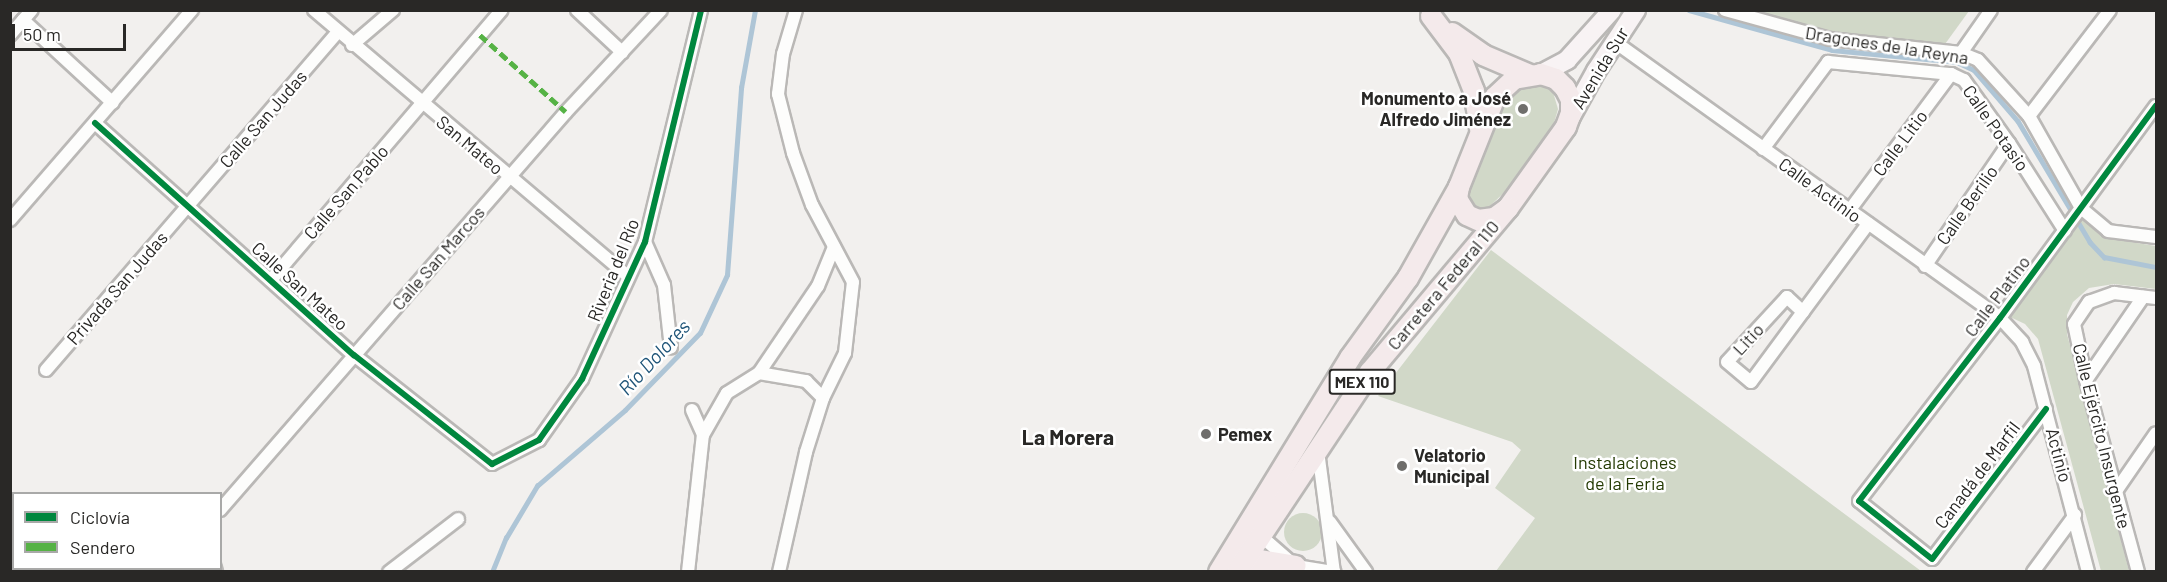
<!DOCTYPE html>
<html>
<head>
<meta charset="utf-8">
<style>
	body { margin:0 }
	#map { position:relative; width:2167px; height:582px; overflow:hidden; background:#f2f0ee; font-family:Barlow,sans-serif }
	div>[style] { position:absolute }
	.green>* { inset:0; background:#d1d8c8 }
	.round { border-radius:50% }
	.stream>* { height:4.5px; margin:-2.25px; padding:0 2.25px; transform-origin:2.25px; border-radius:2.25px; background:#aec5d6 }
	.roads { filter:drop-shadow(2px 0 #bab8b6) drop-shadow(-2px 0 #bab8b6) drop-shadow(0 2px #bab8b6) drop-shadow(0 -2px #bab8b6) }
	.street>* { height:12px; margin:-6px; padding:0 6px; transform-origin:6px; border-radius:6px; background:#fdfdfc }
	.secondary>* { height:18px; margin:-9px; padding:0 9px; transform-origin:9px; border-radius:9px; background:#f8f3f4 }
	.primary>* { height:20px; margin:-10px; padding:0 10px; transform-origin:10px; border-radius:10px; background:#f4eaeb }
	.quiet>* { height:4.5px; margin-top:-2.25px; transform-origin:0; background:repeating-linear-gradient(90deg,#56b245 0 9px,transparent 0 13.5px) }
	.cycleway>* { height:6px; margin:-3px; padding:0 3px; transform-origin:3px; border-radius:3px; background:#00873e }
	.dots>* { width:16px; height:16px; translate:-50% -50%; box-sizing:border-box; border:3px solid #fff; border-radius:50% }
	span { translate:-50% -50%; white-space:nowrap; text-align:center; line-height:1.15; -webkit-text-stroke:5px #fff; paint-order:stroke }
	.shield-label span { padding:2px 4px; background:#fff; border:2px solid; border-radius:4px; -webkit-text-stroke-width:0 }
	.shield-label { font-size:16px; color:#292826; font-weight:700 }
	.street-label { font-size:18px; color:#292826 }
	.poi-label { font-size:18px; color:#292826; font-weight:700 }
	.right { translate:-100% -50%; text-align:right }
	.left { translate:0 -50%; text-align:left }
	.park-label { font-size:18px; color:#243a03 }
	.water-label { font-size:20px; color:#1e5478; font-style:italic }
	.quarter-label { font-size:21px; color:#292826; font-weight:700 }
	.frame { position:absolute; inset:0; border:12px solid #292826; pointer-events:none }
	.legend { position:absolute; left:12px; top:492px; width:210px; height:78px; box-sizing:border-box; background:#fff; border:2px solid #a9a9a8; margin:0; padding:8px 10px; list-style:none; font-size:18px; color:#292826 }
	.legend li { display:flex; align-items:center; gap:12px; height:30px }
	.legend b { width:30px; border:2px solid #a9a9a8 }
	.scale { position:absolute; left:12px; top:24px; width:114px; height:27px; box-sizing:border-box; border:3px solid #292826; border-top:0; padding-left:8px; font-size:18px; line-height:21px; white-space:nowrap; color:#292826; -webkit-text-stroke:4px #fff; paint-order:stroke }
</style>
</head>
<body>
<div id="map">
	<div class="green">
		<i style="clip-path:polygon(1725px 11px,1969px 11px,1940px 51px,1830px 39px)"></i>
		<i style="clip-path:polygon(1545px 82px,1553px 92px,1558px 109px,1553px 127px,1511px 186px,1490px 206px,1477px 212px,1461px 192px,1497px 102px,1516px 84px)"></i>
		<i style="clip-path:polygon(2083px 217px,2106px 238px,2156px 246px,2156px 289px,2114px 284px,2089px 288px,2073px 302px,2067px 315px,2067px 334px,2129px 571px,2101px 571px,2038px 339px,2025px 324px,2008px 316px)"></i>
		<i style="clip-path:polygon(1491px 250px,1921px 571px,1496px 571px,1535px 518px,1495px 488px,1521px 450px,1512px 442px,1378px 396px)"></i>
		<i class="round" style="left:1284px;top:513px;width:38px;height:38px"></i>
	</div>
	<div class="stream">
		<i style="left:1689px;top:10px;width:148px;rotate:15.6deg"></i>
		<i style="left:1832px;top:50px;width:126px;rotate:5.5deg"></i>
		<i style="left:1957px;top:62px;width:19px;rotate:25deg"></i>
		<i style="left:1974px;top:70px;width:67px;rotate:49.2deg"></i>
		<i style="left:2018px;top:121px;width:141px;rotate:59.2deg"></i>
		<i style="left:2090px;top:242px;width:21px;rotate:47deg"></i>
		<i style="left:2104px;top:257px;width:53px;rotate:10.9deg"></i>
		<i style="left:492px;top:572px;width:37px;rotate:-68deg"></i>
		<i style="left:506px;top:538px;width:61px;rotate:-59.2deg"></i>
		<i style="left:537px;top:486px;width:116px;rotate:-40.8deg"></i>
		<i style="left:625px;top:410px;width:107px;rotate:-45.8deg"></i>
		<i style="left:700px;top:333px;width:64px;rotate:-65deg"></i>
		<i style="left:727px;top:275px;width:188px;rotate:-85.7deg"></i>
		<i style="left:741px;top:88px;width:79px;rotate:-79.8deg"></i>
	</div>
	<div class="roads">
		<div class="street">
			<i style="left:314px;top:10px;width:412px;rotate:40.3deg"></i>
			<i style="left:577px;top:10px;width:62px;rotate:43deg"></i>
			<i style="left:1725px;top:10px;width:109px;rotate:15.4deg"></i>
			<i style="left:1830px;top:39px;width:132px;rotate:6.1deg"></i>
			<i style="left:1961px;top:53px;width:18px;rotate:22deg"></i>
			<i style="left:1978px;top:60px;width:76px;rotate:47.7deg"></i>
			<i style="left:2029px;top:116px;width:106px;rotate:60.5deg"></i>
			<i style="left:2081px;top:208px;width:35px;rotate:40deg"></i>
			<i style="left:2108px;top:231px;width:48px;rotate:7.1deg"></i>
			<i style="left:23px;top:20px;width:122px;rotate:42.7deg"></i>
			<i style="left:10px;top:35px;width:33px;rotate:-49deg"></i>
			<i style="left:1615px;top:42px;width:474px;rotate:35.6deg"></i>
			<i style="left:2000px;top:318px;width:33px;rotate:47deg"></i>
			<i style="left:2022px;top:342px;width:27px;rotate:63deg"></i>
			<i style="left:2034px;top:366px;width:213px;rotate:75.3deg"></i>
			<i style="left:352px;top:45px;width:54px;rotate:-40.5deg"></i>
			<i style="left:1961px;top:53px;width:52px;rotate:-55.1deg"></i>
			<i style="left:2029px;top:116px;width:133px;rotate:-52.6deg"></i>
			<i style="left:95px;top:123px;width:348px;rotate:41.9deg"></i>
			<i style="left:354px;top:355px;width:176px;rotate:38.3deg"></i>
			<i style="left:492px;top:464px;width:53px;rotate:-27.1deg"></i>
			<i style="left:539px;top:440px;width:75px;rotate:-54.8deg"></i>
			<i style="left:582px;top:379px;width:151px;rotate:-65.3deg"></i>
			<i style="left:645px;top:242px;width:239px;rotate:-76.4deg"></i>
			<i style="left:1763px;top:149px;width:109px;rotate:-53.2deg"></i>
			<i style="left:1828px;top:62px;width:124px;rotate:5.6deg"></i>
			<i style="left:1951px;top:74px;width:14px;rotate:25deg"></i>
			<i style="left:1964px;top:80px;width:77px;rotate:54.5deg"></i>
			<i style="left:2009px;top:143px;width:104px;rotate:57.5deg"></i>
			<i style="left:1849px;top:211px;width:171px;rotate:-53.3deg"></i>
			<i style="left:10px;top:220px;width:278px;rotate:-49.1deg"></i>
			<i style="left:645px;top:242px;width:47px;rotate:66.2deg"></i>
			<i style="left:664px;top:285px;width:63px;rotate:83.7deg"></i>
			<i style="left:1925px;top:266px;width:149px;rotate:-55.7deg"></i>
			<i style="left:271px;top:280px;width:355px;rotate:-49.5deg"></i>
			<i style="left:1803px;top:312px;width:22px;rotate:-137deg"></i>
			<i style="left:1787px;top:297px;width:88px;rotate:132.7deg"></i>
			<i style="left:1727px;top:362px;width:31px;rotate:40deg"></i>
			<i style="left:1751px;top:382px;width:197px;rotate:-53.5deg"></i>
			<i style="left:46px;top:370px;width:447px;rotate:-49.2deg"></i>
			<i style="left:759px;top:373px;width:105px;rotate:-55.9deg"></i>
			<i style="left:818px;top:286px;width:42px;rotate:-67.7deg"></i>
			<i style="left:2086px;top:380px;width:101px;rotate:-55.5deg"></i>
			<i style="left:2046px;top:409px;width:188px;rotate:127.2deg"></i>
			<i style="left:1932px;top:559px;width:93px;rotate:-141.5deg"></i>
			<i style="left:1859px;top:501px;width:231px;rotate:-52.4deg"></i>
			<i style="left:2000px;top:318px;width:263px;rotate:-53.7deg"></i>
			<i style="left:692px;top:410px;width:27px;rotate:66deg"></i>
			<i style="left:1318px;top:451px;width:122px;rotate:82.5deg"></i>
			<i style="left:2116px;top:491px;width:70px;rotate:-55.4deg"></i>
			<i style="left:220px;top:510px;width:527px;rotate:-49deg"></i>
			<i style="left:566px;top:112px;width:139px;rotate:-47deg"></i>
			<i style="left:1330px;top:522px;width:62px;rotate:54.2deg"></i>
			<i style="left:1261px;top:536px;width:43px;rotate:41.2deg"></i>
			<i style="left:1296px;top:566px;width:39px;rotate:9deg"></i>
			<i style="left:215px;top:568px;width:4px;rotate:76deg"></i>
			<i style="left:389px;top:572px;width:87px;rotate:-37.5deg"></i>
			<i style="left:688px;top:572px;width:138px;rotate:-83.8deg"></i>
			<i style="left:703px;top:435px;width:48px;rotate:-60.3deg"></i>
			<i style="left:727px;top:393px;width:38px;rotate:-32deg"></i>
			<i style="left:759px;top:373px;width:48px;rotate:9.7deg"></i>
			<i style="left:806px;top:381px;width:24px;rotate:45deg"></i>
			<i style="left:779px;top:572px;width:123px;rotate:-77.3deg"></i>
			<i style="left:806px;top:452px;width:57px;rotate:-72.5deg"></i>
			<i style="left:823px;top:398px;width:50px;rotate:-63.9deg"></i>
			<i style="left:845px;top:353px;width:71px;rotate:-83.6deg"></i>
			<i style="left:853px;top:282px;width:87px;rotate:-118deg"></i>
			<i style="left:812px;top:205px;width:55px;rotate:-110.1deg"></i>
			<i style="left:793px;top:153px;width:61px;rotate:-104.3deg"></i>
			<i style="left:778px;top:94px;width:40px;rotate:-82.9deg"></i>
			<i style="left:783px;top:54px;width:46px;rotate:-73.5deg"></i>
			<i style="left:2033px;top:572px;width:71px;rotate:-53.6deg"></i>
			<i style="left:2138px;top:572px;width:199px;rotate:-105.2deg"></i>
			<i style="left:2086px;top:380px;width:57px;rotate:-102.1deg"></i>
			<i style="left:2074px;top:324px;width:27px;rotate:-56deg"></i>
			<i style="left:2089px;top:302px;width:27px;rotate:-20deg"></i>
			<i style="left:2114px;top:293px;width:42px;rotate:6.8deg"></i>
		</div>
		<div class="secondary">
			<i style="left:1541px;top:74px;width:30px;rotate:-28deg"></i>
			<i style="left:1567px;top:60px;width:67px;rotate:-48deg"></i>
			<i style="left:1569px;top:120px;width:56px;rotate:-61.1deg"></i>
			<i style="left:1596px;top:71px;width:73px;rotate:-56.7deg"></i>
		</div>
		<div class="primary">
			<i style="left:1431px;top:16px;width:46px;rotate:52.9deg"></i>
			<i style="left:1459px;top:53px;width:41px;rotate:68.5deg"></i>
			<i style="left:1474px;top:91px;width:38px;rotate:81deg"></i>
			<i style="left:1452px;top:33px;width:38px;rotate:35deg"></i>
			<i style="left:1483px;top:55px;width:51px;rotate:23.1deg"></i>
			<i style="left:1541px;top:74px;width:16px;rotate:18deg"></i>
			<i style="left:1556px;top:79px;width:13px;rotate:45deg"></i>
			<i style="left:1565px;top:88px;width:13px;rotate:63deg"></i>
			<i style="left:1571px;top:100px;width:13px;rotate:90deg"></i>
			<i style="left:1571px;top:113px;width:15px;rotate:110deg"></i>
			<i style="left:1566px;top:127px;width:100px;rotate:125.6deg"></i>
			<i style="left:1508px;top:208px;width:17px;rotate:144deg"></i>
			<i style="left:1494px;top:218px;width:16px;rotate:173deg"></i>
			<i style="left:1478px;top:220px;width:12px;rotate:-156deg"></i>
			<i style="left:1467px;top:215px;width:19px;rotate:-122deg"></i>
			<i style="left:1457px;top:199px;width:12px;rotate:-81deg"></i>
			<i style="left:1459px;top:187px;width:97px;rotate:-68.2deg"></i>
			<i style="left:1495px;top:97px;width:26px;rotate:-43deg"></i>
			<i style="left:1514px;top:79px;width:27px;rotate:-10deg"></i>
			<i style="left:1239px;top:568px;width:22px;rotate:-22deg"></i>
			<i style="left:1259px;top:560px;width:37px;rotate:9deg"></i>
			<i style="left:1219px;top:572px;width:251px;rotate:-58.5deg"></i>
			<i style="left:1350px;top:358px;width:99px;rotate:-54.1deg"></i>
			<i style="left:1408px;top:278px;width:104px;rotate:-60.7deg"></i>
			<i style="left:1237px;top:572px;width:240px;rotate:-56.4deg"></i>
			<i style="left:1370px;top:372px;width:214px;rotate:-49.9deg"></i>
		</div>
	</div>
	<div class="quiet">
		<i style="left:480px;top:35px;width:115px;rotate:41.8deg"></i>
	</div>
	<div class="cycleway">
		<i style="left:95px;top:123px;width:348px;rotate:41.9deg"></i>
		<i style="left:354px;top:355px;width:176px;rotate:38.3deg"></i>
		<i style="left:492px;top:464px;width:53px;rotate:-27.1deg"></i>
		<i style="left:539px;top:440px;width:75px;rotate:-54.8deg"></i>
		<i style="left:582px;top:379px;width:151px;rotate:-65.3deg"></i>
		<i style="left:645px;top:242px;width:239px;rotate:-76.4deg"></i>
		<i style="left:2046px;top:409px;width:188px;rotate:127.2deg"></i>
		<i style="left:1932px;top:559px;width:93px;rotate:-141.5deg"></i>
		<i style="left:1859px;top:501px;width:231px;rotate:-52.4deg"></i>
		<i style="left:2000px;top:318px;width:263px;rotate:-53.7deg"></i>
	</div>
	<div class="dots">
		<i style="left:1523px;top:109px;background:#6f6e6c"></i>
		<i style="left:1206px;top:434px;background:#6f6e6c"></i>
		<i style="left:1402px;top:466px;background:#6f6e6c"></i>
	</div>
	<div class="shield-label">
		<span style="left:1362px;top:382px">MEX 110</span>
	</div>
	<div class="street-label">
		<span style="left:1887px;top:45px;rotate:9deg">Dragones de la Reyna</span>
		<span style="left:1600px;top:68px;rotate:-59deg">Avenida Sur</span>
		<span style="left:263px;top:119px;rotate:-49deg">Calle San Judas</span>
		<span style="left:1996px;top:128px;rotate:55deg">Calle Potasio</span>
		<span style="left:1900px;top:143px;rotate:-53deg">Calle Litio</span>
		<span style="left:470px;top:145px;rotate:40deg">San Mateo</span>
		<span style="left:1820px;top:190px;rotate:36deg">Calle Actinio</span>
		<span style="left:346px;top:192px;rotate:-49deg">Calle San Pablo</span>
		<span style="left:1967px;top:205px;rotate:-55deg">Calle Berilio</span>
		<span style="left:438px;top:258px;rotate:-49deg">Calle San Marcos</span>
		<span style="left:613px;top:270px;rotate:-68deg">Riveria del Río</span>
		<span style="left:1443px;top:285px;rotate:-50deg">Carretera Federal 110</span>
		<span style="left:300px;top:286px;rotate:42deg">Calle San Mateo</span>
		<span style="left:117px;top:288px;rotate:-49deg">Privada San Judas</span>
		<span style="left:1997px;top:296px;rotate:-53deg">Calle Platino</span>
		<span style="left:1748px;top:339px;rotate:-47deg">Litio</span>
		<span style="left:2102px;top:436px;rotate:76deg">Calle Ejército Insurgente</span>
		<span style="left:2059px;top:455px;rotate:75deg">Actinio</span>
		<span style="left:1977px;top:475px;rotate:-53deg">Canadá de Marfil</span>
	</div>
	<div class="poi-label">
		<span class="right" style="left:1511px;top:109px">Monumento a José<br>Alfredo Jiménez</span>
		<span class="left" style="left:1218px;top:434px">Pemex</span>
		<span class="left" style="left:1414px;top:466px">Velatorio<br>Municipal</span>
	</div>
	<div class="park-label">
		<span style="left:1625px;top:473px">Instalaciones<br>de la Feria</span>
	</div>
	<div class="water-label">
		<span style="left:654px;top:357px;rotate:-47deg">Río Dolores</span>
	</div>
	<div class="quarter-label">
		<span style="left:1068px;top:437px">La Morera</span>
	</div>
	<div class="frame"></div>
	<ul class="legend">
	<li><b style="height:8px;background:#00873e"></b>Ciclovía</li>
	<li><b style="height:8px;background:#56b245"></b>Sendero</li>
	</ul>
	<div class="scale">50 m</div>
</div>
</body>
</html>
